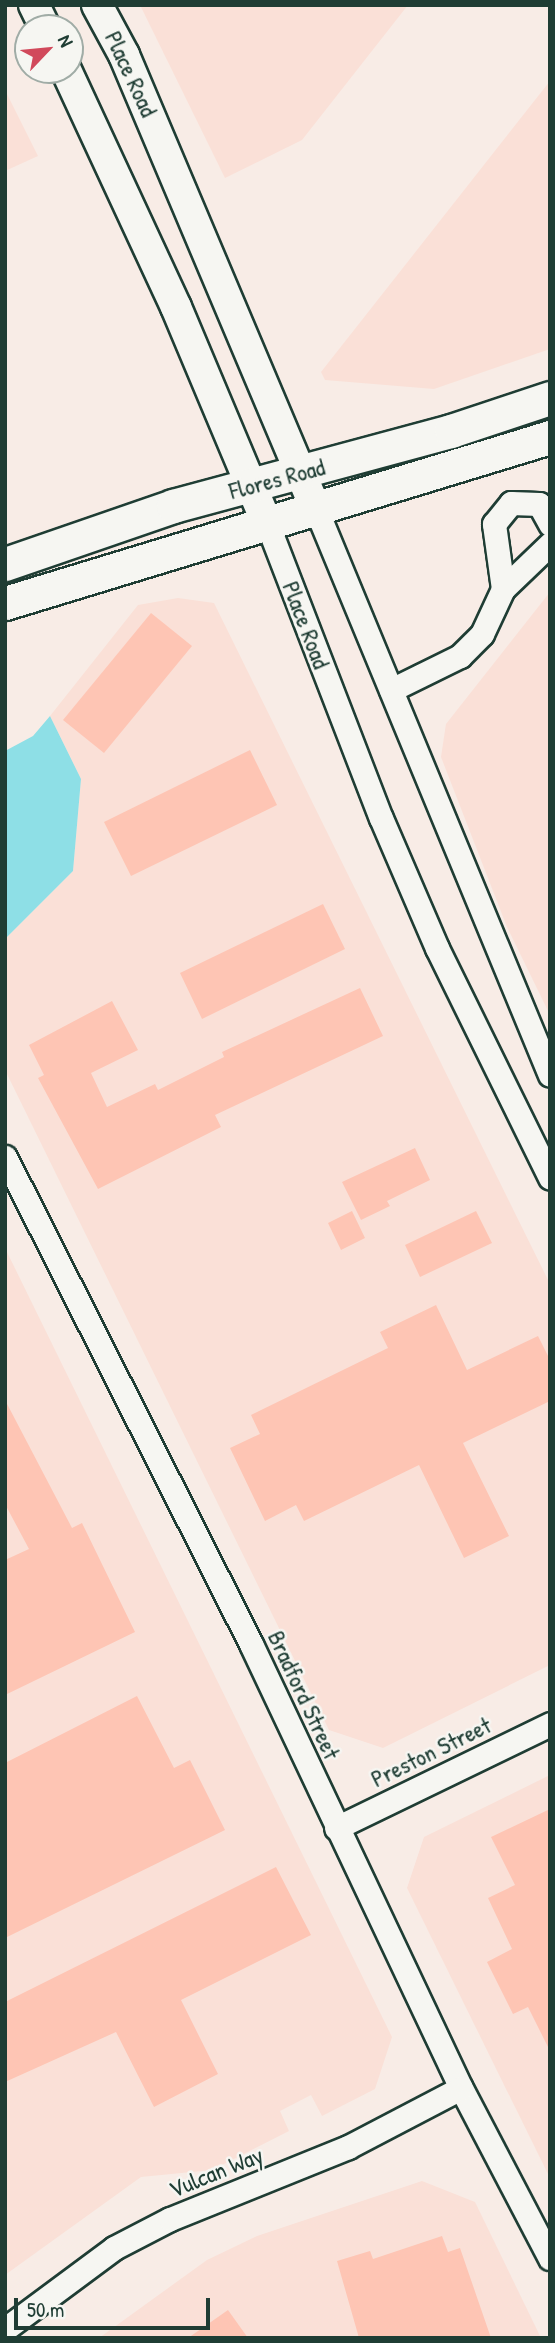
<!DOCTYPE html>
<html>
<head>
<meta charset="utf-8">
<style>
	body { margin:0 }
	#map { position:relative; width:555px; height:2343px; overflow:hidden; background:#f8ece6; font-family:"Patrick Hand",sans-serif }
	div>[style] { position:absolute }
	.built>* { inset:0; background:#fae0d7 }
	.water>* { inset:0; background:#8edfe6 }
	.building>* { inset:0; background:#fec5b4 }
	.roads { filter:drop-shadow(2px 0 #1f3d34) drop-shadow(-2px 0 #1f3d34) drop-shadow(0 2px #1f3d34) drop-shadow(0 -2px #1f3d34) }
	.minor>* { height:23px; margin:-11.5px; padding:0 11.5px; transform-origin:11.5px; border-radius:11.5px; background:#f6f6f2 }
	.tertiary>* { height:30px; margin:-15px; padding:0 15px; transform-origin:15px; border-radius:15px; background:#f6f6f2 }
	.secondary>* { height:33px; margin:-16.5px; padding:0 16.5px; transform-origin:16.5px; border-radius:16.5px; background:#f6f6f2 }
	span { translate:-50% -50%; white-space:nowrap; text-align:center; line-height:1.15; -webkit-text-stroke:5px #f6f6f2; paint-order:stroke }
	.street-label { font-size:24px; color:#1f3d34 }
	.frame { position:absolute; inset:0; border:7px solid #1f3d34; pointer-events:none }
	.north { position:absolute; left:14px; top:14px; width:70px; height:70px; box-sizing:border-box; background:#f6f6f2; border:2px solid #a0aca6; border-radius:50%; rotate:64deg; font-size:19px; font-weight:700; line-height:28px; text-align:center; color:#1f3d34 }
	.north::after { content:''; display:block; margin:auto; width:24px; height:32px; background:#d1495b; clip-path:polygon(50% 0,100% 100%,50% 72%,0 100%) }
	.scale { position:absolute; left:14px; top:2298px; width:196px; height:32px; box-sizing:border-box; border:4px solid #1f3d34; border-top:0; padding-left:9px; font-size:21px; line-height:24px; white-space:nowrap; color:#1f3d34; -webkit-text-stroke:5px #f6f6f2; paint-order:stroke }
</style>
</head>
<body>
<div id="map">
	<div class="built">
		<i style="clip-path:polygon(140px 5px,408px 5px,302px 140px,225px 178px)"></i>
		<i style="clip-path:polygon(550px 81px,550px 349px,434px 389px,325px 380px,321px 372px)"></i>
		<i style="clip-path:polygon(5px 90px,38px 156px,5px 171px)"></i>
		<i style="clip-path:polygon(550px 592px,550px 1015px,507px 927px,441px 757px,446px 724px)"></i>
		<i style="clip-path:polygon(178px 598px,214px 603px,550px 1284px,550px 1665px,383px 1748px,329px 1730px,5px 1070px,5px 939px,73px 871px,81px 779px,50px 716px,138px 605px)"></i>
		<i style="clip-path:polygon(5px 1248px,392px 2037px,375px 2089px,322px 2116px,311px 2095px,280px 2111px,289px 2131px,212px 2170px,141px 2177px,5px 2275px)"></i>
		<i style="clip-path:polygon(550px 1775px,550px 2178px,407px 1888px,424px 1837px)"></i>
		<i style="clip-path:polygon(422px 2181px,475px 2202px,541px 2338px,99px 2338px,207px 2260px,257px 2236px)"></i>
	</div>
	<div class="water">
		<i style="clip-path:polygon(50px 716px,81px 779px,73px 871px,5px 939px,5px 751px,33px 736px)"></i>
	</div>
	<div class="building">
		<i style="clip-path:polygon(151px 613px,192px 646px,104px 753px,63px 720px)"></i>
		<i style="clip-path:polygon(250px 750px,277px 805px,131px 876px,104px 822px)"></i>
		<i style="clip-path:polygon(323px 904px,345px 949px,202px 1019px,180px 973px)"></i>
		<i style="clip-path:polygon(360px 988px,383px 1036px,215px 1115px,221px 1127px,98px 1189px,38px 1078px,44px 1075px,29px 1045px,112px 1001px,138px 1050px,91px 1073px,107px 1107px,155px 1084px,158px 1090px,224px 1057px,222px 1052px)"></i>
		<i style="clip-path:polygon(415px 1148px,430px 1180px,387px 1201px,390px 1206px,361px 1220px,342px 1182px)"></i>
		<i style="clip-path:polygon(352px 1211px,365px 1238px,341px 1250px,328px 1223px)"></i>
		<i style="clip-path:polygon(476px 1211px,492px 1243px,420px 1277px,405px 1245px)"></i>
		<i style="clip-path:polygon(436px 1305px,467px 1370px,538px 1336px,550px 1360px,550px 1401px,463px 1443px,509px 1536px,464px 1558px,419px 1465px,304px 1521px,296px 1505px,265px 1521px,230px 1448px,260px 1434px,251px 1415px,388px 1348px,380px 1332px)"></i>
		<i style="clip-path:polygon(5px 1400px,72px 1528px,82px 1523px,135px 1632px,5px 1695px,5px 1560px,29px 1549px,5px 1504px)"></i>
		<i style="clip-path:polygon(137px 1696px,174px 1768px,190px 1760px,225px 1830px,5px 1938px,5px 1763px)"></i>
		<i style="clip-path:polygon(550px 1809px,550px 2051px,528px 2007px,513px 2014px,487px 1962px,512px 1949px,488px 1898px,515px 1885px,491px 1837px)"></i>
		<i style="clip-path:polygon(276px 1867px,311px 1935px,181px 2000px,218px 2074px,154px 2107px,116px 2032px,5px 2082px,5px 2002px)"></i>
		<i style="clip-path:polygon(442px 2236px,448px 2252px,460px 2248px,491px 2338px,359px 2338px,337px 2261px,370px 2251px,373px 2259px)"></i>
		<i style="clip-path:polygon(228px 2310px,248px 2338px,188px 2338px)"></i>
	</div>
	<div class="roads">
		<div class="minor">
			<i style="left:316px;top:509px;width:612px;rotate:67.54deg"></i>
			<i style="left:267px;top:523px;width:316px;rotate:68.9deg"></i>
			<i style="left:381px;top:818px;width:142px;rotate:66.7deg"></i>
			<i style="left:437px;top:948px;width:256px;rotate:63.8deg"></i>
			<i style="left:503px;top:589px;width:66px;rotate:-97.9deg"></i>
			<i style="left:494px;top:524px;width:27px;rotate:-51deg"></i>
			<i style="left:511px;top:503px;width:28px;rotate:2deg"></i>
			<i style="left:539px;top:504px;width:23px;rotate:61deg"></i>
			<i style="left:391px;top:690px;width:77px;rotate:-26.2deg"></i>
			<i style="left:460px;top:656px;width:31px;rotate:-45deg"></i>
			<i style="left:482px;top:634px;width:50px;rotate:-65deg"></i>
			<i style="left:503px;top:589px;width:65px;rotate:-43.8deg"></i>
			<i style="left:5px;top:1157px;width:546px;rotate:63.2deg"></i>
			<i style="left:251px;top:1644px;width:491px;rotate:64.7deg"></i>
			<i style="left:461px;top:2088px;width:192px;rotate:62.4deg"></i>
			<i style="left:336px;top:1828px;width:238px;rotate:-25.9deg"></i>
			<i style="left:5px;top:2329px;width:136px;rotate:-36.6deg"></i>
			<i style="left:114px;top:2248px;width:63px;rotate:-27.4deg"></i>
			<i style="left:170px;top:2219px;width:192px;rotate:-22deg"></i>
			<i style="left:348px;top:2147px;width:127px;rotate:-27.6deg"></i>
		</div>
		<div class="tertiary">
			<i style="left:34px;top:5px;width:25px;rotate:64deg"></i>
			<i style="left:97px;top:5px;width:57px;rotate:61.6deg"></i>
			<i style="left:124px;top:55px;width:493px;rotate:67.1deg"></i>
			<i style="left:66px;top:70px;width:261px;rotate:65.1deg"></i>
			<i style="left:176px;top:307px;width:234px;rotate:67.2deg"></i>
		</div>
		<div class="secondary">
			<i style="left:5px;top:564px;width:178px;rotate:-19deg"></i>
			<i style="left:173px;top:506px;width:288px;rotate:-15.1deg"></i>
			<i style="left:451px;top:431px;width:104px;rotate:-18.4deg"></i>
			<i style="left:5px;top:603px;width:570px;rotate:-16.94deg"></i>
		</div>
	</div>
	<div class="street-label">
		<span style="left:131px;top:74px;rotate:65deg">Place Road</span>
		<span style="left:277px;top:479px;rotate:-15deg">Flores Road</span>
		<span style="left:306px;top:625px;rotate:69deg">Place Road</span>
		<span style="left:304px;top:1695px;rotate:65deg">Bradford Street</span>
		<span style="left:431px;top:1752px;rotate:-26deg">Preston Street</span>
		<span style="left:216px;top:2172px;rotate:-22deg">Vulcan Way</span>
	</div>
	<div class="frame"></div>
	<div class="north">N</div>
	<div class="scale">50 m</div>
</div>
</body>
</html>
